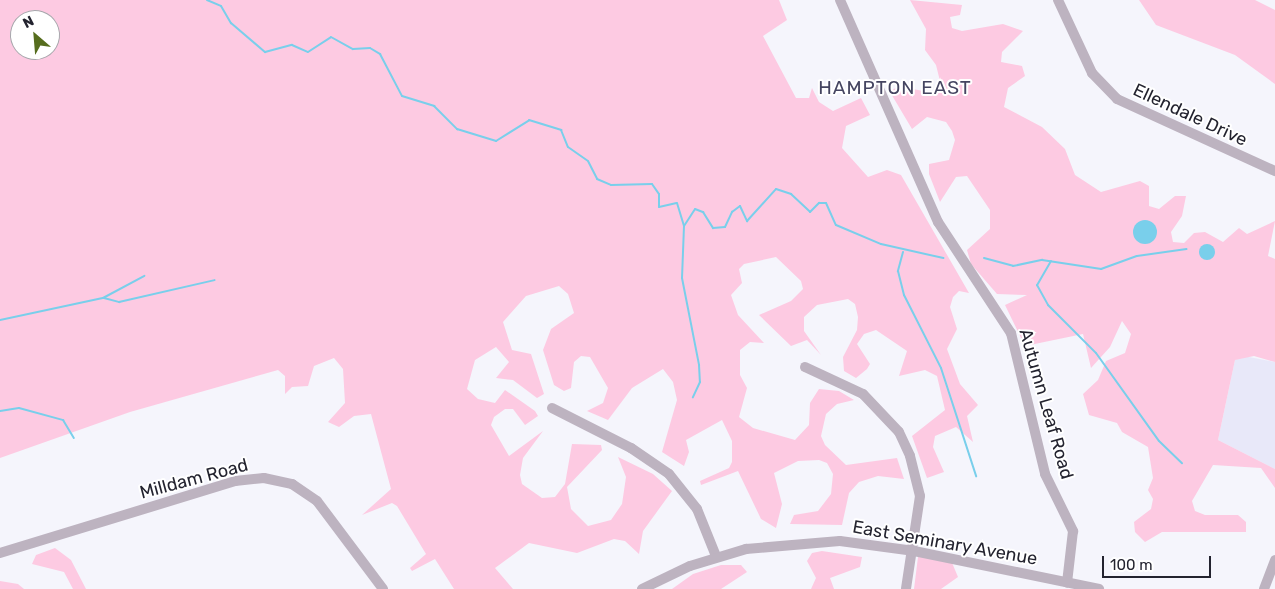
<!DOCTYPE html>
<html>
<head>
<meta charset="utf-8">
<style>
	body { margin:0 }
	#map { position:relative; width:1275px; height:589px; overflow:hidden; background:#f5f5fc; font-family:Rubik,sans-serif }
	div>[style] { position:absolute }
	.built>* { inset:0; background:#e8e8f9 }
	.green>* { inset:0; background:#fdcae2 }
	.water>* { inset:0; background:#79cfeb }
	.round { border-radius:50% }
	.stream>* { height:2px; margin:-1px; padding:0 1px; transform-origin:1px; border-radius:1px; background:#79cfeb }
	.minor>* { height:10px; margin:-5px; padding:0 5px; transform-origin:5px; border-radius:5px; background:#bdb3c0 }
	span { translate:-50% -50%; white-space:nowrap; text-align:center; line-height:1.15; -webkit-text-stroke:4px #fff; paint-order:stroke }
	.street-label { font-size:18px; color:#23232f }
	.neighbourhood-label { font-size:19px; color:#454561; letter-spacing:1px }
	.north { position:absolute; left:10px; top:10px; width:50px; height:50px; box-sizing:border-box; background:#fff; border:1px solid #a7a7ac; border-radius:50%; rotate:333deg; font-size:14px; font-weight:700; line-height:20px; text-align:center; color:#23232f }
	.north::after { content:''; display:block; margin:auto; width:18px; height:22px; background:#566d1e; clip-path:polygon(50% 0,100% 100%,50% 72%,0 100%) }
	.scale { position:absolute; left:1102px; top:556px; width:109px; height:22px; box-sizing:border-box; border:2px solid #23232f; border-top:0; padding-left:6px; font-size:15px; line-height:18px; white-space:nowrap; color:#23232f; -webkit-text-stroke:4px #fff; paint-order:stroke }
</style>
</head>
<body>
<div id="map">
	<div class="built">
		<i style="clip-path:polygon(1244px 356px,1275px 362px,1275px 469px,1218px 440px,1235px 360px)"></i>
	</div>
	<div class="green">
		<i style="clip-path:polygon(evenodd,0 0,779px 0,787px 20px,763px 36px,796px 98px,809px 98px,812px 88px,819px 102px,833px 111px,861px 98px,870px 115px,846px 126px,842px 148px,868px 177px,887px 170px,901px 175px,969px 293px,959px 291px,953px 297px,950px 307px,957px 329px,947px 349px,960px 384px,978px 405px,967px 416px,973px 442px,956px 427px,935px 436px,933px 447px,944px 472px,927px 478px,912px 436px,945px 410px,937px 376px,925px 370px,899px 376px,907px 351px,876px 330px,864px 334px,857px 344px,870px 364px,867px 369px,856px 378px,844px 371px,843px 357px,857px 330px,858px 317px,855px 304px,848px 299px,817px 305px,804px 317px,804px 331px,821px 355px,807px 340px,791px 346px,759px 315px,791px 301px,803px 289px,801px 281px,776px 257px,744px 264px,739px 269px,742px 283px,731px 295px,738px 315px,764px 343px,750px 342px,740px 350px,740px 375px,747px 388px,739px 417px,753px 428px,795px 440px,809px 425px,810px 403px,819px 389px,839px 391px,854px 400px,837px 404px,826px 414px,821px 436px,825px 445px,846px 465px,897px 458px,904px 479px,878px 476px,859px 482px,849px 493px,842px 525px,790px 524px,794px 515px,818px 511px,831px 494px,833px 474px,827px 463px,819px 460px,798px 461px,774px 473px,782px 504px,776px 528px,761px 519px,738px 471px,701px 485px,700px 481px,729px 468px,732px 462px,732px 441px,722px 420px,686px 440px,689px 452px,684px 466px,662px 452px,677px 400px,673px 382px,663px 369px,632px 388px,608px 420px,587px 411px,603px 403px,608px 388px,590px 357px,581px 356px,574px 362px,571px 388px,564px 391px,554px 385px,543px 350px,551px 329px,574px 313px,568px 294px,559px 286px,526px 296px,503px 322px,512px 350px,531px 354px,544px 394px,537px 398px,513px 380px,496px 378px,509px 362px,496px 347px,475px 360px,467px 389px,478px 399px,495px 403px,505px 390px,535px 411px,538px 416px,525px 425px,513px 409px,505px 409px,494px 417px,491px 425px,509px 456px,543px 431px,523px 458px,520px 475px,522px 484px,542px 498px,555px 497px,565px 484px,572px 444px,601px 445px,602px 450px,567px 487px,571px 509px,588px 526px,611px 520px,622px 504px,626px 477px,618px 457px,653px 474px,672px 491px,643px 531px,639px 554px,625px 541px,614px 539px,577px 553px,529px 543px,495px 568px,513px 589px,454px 589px,435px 559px,412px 571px,410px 568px,426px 554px,397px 506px,392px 503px,362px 515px,391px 489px,371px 414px,354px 416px,339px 427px,328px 422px,345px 403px,343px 369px,334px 358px,314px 366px,308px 386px,292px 387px,285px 394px,285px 376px,278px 370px,130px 412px,0 458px,0 0,20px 20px,50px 20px,50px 50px,20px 50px,20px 20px)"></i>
		<i style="clip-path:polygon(910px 0,962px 5px,960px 15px,950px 17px,952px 28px,962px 31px,1003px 24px,1023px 31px,1002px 52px,1001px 62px,1022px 66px,1025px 76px,1008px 88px,1004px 107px,1042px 127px,1065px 149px,1075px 175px,1101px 192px,1140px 181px,1149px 186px,1149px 206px,1159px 209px,1175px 196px,1186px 196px,1182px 216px,1171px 232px,1173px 242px,1184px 243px,1194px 233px,1205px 232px,1223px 242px,1239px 228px,1247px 234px,1275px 221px,1268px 256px,1275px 259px,1275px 362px,1254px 356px,1235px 360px,1218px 440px,1275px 469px,1275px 488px,1261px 468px,1213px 465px,1192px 501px,1195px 511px,1205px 515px,1238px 515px,1246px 522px,1246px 532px,1162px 532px,1145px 542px,1135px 532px,1134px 522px,1151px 509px,1153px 499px,1148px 490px,1153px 478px,1148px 447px,1122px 432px,1117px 423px,1089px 415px,1083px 394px,1098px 380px,1106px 361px,1125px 353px,1131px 334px,1122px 321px,1110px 347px,1091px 368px,1083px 334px,1025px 346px,1005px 305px,1027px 295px,997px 294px,971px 264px,967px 250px,990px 229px,990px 210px,967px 176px,956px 177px,940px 202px,929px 174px,929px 164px,949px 160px,955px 140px,952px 131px,946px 122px,927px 117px,912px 129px,890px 92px,898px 86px,933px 93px,941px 85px,936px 65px,925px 50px,926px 29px)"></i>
		<i style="clip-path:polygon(1139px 0,1255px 0,1275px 10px,1275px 84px,1235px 55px,1156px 25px)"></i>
		<i style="clip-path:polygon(55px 548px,71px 560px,86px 589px,73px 589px,64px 572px,32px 564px,36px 555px)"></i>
		<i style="clip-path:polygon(822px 551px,862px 557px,860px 567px,830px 578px,834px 589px,811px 589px,816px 578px,807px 561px,812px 553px)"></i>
		<i style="clip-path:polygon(918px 557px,950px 558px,958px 577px,941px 589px,914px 589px)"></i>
		<i style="clip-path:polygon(721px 565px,741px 565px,747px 572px,721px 589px,672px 589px,693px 574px)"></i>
		<i style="clip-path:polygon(0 581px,18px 584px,24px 589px,0 589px)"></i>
	</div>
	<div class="water">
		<i class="round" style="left:1133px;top:220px;width:24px;height:24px"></i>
		<i class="round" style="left:1199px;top:244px;width:16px;height:16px"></i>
	</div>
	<div class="stream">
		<i style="left:207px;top:0;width:15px;rotate:23deg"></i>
		<i style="left:221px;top:6px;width:20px;rotate:60deg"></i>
		<i style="left:231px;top:23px;width:45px;rotate:40.5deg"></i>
		<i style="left:265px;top:52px;width:28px;rotate:-15deg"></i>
		<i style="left:292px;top:45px;width:17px;rotate:24deg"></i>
		<i style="left:308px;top:52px;width:27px;rotate:-33deg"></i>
		<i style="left:331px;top:37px;width:25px;rotate:29deg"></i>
		<i style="left:353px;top:49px;width:17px;rotate:-3deg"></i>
		<i style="left:370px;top:48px;width:12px;rotate:31deg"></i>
		<i style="left:380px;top:54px;width:47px;rotate:62.4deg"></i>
		<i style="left:402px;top:96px;width:34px;rotate:17deg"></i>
		<i style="left:434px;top:106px;width:33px;rotate:45deg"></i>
		<i style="left:457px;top:129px;width:41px;rotate:17.1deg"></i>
		<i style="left:496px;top:141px;width:39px;rotate:-32deg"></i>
		<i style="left:529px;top:120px;width:34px;rotate:17deg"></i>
		<i style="left:561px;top:130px;width:18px;rotate:68deg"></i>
		<i style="left:568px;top:147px;width:24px;rotate:35deg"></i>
		<i style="left:588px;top:161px;width:20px;rotate:63deg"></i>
		<i style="left:597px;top:179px;width:15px;rotate:23deg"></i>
		<i style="left:611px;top:185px;width:41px;rotate:-1.4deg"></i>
		<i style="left:652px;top:184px;width:12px;rotate:55deg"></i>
		<i style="left:659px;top:194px;width:13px;rotate:90deg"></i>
		<i style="left:659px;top:207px;width:18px;rotate:-13deg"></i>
		<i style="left:677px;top:203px;width:24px;rotate:73deg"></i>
		<i style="left:684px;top:226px;width:20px;rotate:-57deg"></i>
		<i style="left:695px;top:209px;width:9px;rotate:21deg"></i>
		<i style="left:703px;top:212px;width:19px;rotate:58deg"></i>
		<i style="left:713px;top:228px;width:12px;rotate:-5deg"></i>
		<i style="left:725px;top:227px;width:17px;rotate:-65deg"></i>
		<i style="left:732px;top:212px;width:10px;rotate:-37deg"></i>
		<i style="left:740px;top:206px;width:17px;rotate:65deg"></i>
		<i style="left:747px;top:221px;width:43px;rotate:-47.8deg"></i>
		<i style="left:776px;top:189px;width:16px;rotate:18deg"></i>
		<i style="left:791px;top:194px;width:26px;rotate:43deg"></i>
		<i style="left:810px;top:212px;width:13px;rotate:-45deg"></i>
		<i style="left:819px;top:203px;width:7px"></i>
		<i style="left:826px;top:203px;width:24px;rotate:66deg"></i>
		<i style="left:836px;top:225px;width:49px;rotate:22.9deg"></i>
		<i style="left:881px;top:244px;width:64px;rotate:12.7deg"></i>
		<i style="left:684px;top:226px;width:52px;rotate:92.2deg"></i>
		<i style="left:682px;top:278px;width:89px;rotate:78.9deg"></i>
		<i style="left:699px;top:365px;width:17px;rotate:87deg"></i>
		<i style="left:700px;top:382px;width:17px;rotate:115deg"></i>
		<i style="left:903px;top:252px;width:20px;rotate:105deg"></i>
		<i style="left:898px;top:271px;width:25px;rotate:76deg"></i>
		<i style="left:904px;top:295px;width:82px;rotate:63.1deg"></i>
		<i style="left:941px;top:368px;width:114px;rotate:72deg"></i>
		<i style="left:984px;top:258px;width:30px;rotate:15deg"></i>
		<i style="left:1013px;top:266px;width:30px;rotate:-12deg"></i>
		<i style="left:1042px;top:260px;width:60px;rotate:8.7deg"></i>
		<i style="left:1101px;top:269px;width:38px;rotate:-20deg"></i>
		<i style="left:1137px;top:256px;width:50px;rotate:-8deg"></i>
		<i style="left:1051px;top:261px;width:28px;rotate:120deg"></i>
		<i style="left:1037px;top:285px;width:23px;rotate:61deg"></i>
		<i style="left:1048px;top:305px;width:68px;rotate:45deg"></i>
		<i style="left:1096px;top:353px;width:108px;rotate:54.4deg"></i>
		<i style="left:1159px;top:441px;width:32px;rotate:44deg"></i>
		<i style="left:104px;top:298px;width:16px;rotate:15deg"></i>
		<i style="left:119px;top:302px;width:98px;rotate:-12.9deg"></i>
		<i style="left:0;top:320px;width:105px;rotate:-12.1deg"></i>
		<i style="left:103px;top:298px;width:47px;rotate:-28.2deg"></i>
		<i style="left:0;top:411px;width:19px;rotate:-9deg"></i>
		<i style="left:19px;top:408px;width:46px;rotate:15.3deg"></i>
		<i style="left:63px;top:420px;width:21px;rotate:59deg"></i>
	</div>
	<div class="minor">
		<i style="left:840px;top:0;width:243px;rotate:66.2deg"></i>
		<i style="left:938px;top:222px;width:133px;rotate:56.7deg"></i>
		<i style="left:1011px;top:333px;width:145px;rotate:76.4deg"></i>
		<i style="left:1045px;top:474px;width:64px;rotate:63.8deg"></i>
		<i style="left:1073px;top:531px;width:52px;rotate:96.6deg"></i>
		<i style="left:1058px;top:0;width:81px;rotate:65deg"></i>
		<i style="left:1092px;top:73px;width:36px;rotate:46deg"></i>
		<i style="left:1117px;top:99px;width:174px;rotate:24.5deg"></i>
		<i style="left:805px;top:367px;width:64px;rotate:25deg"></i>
		<i style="left:863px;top:394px;width:52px;rotate:46.5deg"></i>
		<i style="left:899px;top:432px;width:26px;rotate:65deg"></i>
		<i style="left:910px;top:456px;width:41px;rotate:76deg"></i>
		<i style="left:920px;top:496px;width:94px;rotate:98.6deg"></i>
		<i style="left:552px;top:408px;width:89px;rotate:26.9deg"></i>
		<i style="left:631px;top:448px;width:46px;rotate:34.4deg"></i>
		<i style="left:669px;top:474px;width:45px;rotate:51.3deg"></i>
		<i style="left:697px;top:509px;width:51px;rotate:68deg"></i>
		<i style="left:0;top:553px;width:246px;rotate:-17deg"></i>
		<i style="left:235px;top:481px;width:29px;rotate:-6deg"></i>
		<i style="left:264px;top:478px;width:29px;rotate:12deg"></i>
		<i style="left:292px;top:484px;width:30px;rotate:34deg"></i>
		<i style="left:317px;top:501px;width:110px;rotate:53.1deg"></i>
		<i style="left:642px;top:589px;width:53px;rotate:-25.6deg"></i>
		<i style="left:690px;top:566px;width:59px;rotate:-16.9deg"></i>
		<i style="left:746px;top:549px;width:94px;rotate:-4.9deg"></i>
		<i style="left:840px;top:541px;width:75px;rotate:7.7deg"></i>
		<i style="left:914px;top:551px;width:189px;rotate:11.6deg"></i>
		<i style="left:1264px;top:589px;width:31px;rotate:-69deg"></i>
	</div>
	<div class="street-label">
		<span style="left:1190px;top:115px;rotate:25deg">Ellendale Drive</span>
		<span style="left:1046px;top:404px;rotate:74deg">Autumn Leaf Road</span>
		<span style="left:194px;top:479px;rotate:-15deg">Milldam Road</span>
		<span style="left:945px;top:543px;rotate:10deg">East Seminary Avenue</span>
	</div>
	<div class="neighbourhood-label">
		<span style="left:895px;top:88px">HAMPTON EAST</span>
	</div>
	<div class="north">N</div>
	<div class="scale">100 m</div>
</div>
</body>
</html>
